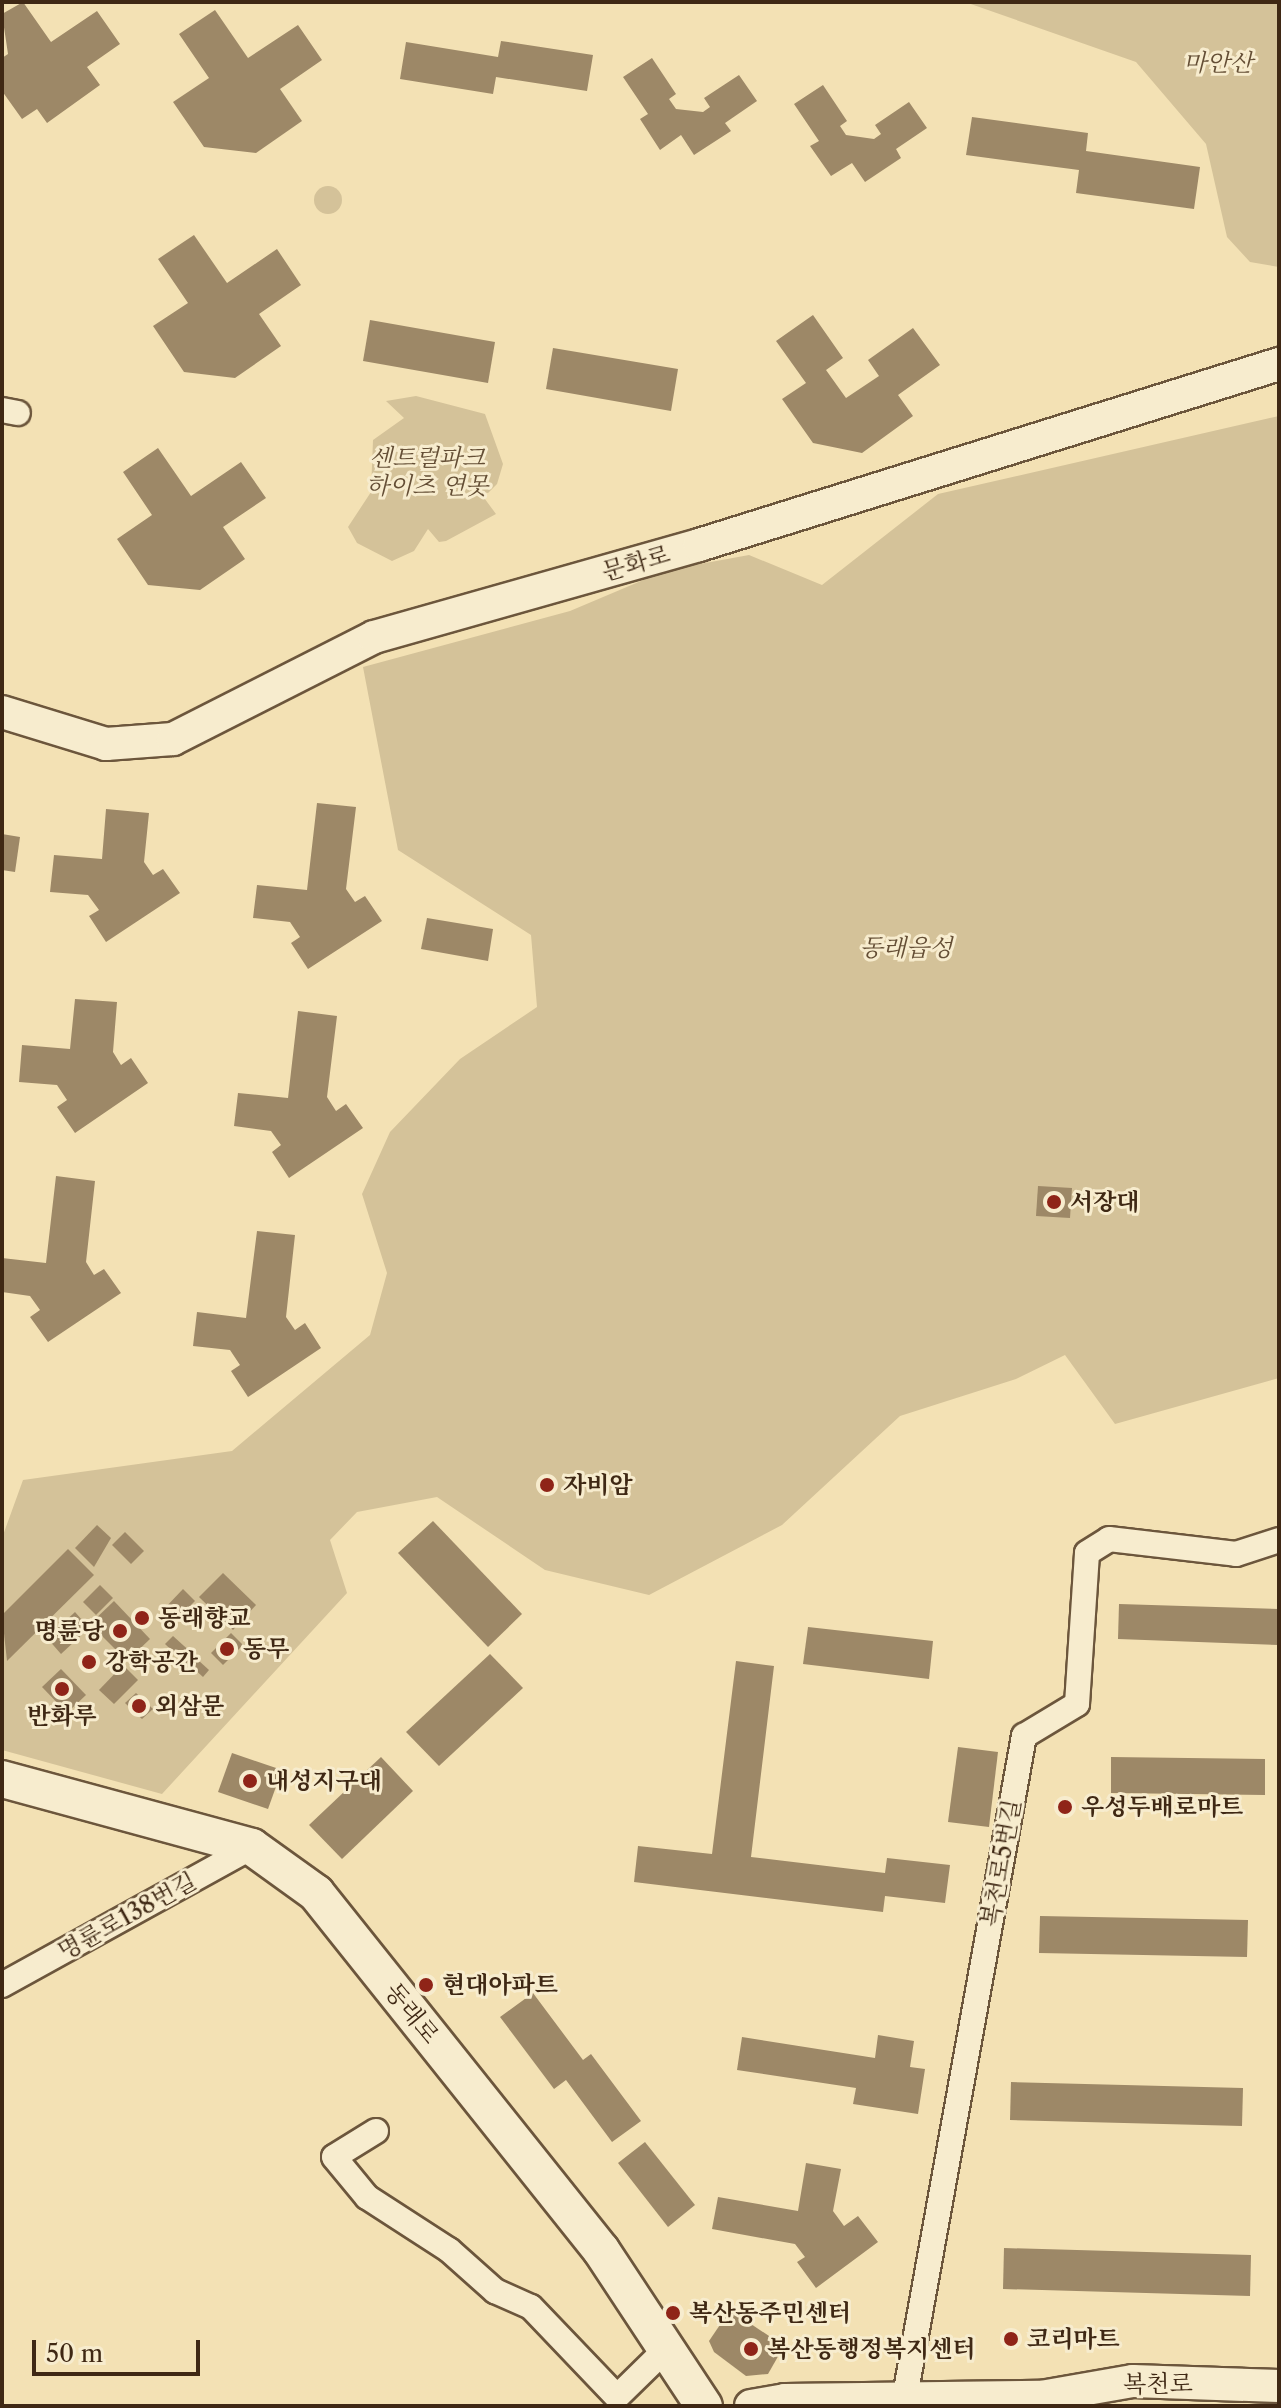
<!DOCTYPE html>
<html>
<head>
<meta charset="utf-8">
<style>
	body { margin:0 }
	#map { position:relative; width:1281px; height:2408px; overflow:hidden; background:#f3e1b4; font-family:"Libre Caslon Text","Noto Serif KR",serif }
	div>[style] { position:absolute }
	.green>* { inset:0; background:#d4c299 }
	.round { border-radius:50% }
	.building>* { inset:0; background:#9d8867 }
	.roads { filter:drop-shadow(2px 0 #6c563c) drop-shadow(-2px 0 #6c563c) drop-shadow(0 2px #6c563c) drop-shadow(0 -2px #6c563c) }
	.minor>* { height:24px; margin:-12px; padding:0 12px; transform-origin:12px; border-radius:12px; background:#f7ecce }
	.tertiary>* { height:32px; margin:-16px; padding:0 16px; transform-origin:16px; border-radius:16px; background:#f7ecce }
	.secondary>* { height:36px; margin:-18px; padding:0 18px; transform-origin:18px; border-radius:18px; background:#f7ecce }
	.dots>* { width:22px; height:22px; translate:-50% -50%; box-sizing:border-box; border:4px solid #f7ecce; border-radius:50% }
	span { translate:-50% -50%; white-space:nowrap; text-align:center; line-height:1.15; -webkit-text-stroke:6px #f7ecce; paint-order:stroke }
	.park-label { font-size:24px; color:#644e35; font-style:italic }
	.street-label { font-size:24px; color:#3f2814 }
	.poi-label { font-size:24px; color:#3f2814; font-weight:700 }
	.left { translate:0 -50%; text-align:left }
	.right { translate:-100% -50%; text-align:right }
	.frame { position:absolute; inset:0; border:4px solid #3f2814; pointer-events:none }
	.scale { position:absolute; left:32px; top:2340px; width:168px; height:36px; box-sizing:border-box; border:4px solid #3f2814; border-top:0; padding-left:10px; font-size:24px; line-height:28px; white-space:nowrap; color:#3f2814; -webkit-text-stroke:6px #f7ecce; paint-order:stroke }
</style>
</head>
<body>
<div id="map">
	<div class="green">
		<i style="clip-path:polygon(965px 2px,1279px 2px,1279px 267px,1250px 262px,1227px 237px,1206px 144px,1136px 62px)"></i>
		<i class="round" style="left:314px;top:186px;width:28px;height:28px"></i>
		<i style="clip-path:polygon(416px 396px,485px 414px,503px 464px,497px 484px,488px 493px,479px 491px,496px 514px,446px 541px,439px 542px,428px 529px,414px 551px,392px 561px,357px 543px,348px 527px,371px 492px,373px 440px,404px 418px,386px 401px)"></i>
		<i style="clip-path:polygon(1279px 416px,1279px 1378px,1115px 1424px,1065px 1355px,1016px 1379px,900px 1416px,782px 1525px,649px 1595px,545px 1570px,437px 1497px,357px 1512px,330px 1540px,347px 1593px,162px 1794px,2px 1750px,2px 1538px,23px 1480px,232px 1451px,370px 1335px,387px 1273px,362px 1194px,390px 1132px,460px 1059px,537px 1007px,531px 935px,398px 850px,363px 667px,570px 611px,667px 570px,749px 555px,822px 585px,938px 494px)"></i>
	</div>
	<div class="building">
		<i style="clip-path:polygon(23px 2px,51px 42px,97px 11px,120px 44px,87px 67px,100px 85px,47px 123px,37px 109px,22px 119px,2px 91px,2px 58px,8px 54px,2px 14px)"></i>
		<i style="clip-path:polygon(215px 10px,248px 58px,298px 25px,322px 60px,280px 89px,302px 121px,256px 153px,204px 147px,173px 102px,209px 78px,179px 34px)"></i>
		<i style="clip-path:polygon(501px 41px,593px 55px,587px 91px,496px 77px,493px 94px,400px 79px,406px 42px,498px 57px)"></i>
		<i style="clip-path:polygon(652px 58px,676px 94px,669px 99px,676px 109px,703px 112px,710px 107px,704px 98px,739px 75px,757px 101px,725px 123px,731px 131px,694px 155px,681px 135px,660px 150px,640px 119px,648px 114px,623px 77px)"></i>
		<i style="clip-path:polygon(823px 85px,847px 121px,840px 126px,846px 135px,874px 139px,881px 134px,875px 125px,909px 102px,927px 128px,896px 149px,901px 158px,865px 182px,852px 163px,831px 176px,810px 146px,819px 141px,794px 104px)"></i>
		<i style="clip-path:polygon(972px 117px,1088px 133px,1086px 151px,1200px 167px,1194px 209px,1076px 193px,1079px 170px,966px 155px)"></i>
		<i style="clip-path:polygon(194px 235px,227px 283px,277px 249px,301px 285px,259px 314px,281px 346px,235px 378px,184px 372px,153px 326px,188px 303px,158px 259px)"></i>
		<i style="clip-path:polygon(813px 315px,843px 358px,826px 370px,846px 398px,879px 376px,868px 360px,913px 328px,940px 365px,898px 395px,913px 416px,862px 453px,813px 443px,782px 399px,806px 383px,776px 341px)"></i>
		<i style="clip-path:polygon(370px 320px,495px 342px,488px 383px,363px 361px)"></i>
		<i style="clip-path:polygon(553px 348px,678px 369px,671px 411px,546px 389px)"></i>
		<i style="clip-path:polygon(158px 448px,191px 496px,241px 462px,266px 498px,223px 527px,245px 559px,200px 590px,148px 585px,117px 539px,152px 515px,123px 472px)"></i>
		<i style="clip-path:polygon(317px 803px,356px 807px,346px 889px,355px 902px,365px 896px,382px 921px,308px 969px,291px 943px,300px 937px,290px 922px,253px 918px,257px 885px,307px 890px)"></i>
		<i style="clip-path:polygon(106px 809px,149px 813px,144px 862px,153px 875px,163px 869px,180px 893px,106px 942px,89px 916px,99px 910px,88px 895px,50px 892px,54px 855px,102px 859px)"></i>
		<i style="clip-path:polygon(2px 834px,20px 837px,15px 872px,2px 870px)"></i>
		<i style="clip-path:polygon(427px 918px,493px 929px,488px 961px,421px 949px)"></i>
		<i style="clip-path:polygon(75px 999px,117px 1002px,113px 1052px,121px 1065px,131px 1058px,148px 1083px,75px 1133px,57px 1107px,67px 1100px,57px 1085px,19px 1082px,22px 1045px,70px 1049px)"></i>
		<i style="clip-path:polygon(298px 1011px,337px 1016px,327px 1097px,336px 1111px,346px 1104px,363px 1128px,289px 1178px,272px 1152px,281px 1145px,271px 1131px,234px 1126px,238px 1093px,288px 1098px)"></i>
		<i style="clip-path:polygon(56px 1176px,95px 1181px,86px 1262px,94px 1275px,104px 1269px,121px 1293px,48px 1342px,30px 1317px,40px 1310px,30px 1296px,2px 1292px,2px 1258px,46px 1263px)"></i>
		<i style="clip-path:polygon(1038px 1186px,1072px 1188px,1070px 1218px,1036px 1216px)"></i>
		<i style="clip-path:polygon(257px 1231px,295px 1235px,286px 1317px,295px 1330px,305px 1323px,321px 1348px,248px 1397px,231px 1371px,240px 1365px,230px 1350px,193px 1346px,197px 1312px,246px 1318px)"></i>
		<i style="clip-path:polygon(433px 1521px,522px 1614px,488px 1647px,398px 1553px)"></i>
		<i style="clip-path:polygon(97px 1525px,111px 1538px,94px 1567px,75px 1548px)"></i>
		<i style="clip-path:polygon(125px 1532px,144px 1551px,131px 1564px,112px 1545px)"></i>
		<i style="clip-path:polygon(68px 1549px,94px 1575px,7px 1661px,2px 1615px)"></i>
		<i style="clip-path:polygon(223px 1573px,256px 1605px,233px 1630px,199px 1597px)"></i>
		<i style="clip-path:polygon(100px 1585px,113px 1598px,96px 1615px,83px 1602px)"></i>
		<i style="clip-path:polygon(183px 1589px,195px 1601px,176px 1620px,164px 1609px)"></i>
		<i style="clip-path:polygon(114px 1601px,150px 1639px,127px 1661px,90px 1624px)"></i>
		<i style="clip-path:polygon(1119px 1604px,1279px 1609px,1279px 1645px,1118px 1639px)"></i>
		<i style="clip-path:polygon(75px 1612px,89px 1628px,61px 1654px,47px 1638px)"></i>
		<i style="clip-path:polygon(808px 1627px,933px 1641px,929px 1679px,803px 1664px)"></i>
		<i style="clip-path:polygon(231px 1633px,243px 1645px,223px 1665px,211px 1653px)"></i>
		<i style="clip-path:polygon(173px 1636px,194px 1655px,186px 1664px,165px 1644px)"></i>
		<i style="clip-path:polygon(490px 1654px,523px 1688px,439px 1766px,406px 1732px)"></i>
		<i style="clip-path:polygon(198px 1660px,209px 1670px,203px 1677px,192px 1667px)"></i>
		<i style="clip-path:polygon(736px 1661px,774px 1666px,751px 1857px,885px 1873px,887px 1858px,950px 1865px,945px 1903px,885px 1896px,883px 1912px,634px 1882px,638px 1846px,712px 1854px)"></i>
		<i style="clip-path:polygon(123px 1665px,138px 1680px,114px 1704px,99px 1690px)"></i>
		<i style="clip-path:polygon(61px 1669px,86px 1695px,67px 1713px,42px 1687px)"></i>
		<i style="clip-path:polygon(136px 1693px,153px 1709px,142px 1719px,125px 1703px)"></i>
		<i style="clip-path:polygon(958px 1747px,998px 1752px,989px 1827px,948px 1822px)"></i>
		<i style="clip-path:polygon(232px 1753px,282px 1770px,268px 1809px,218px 1792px)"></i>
		<i style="clip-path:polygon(381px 1757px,413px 1791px,342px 1859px,309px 1825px)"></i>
		<i style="clip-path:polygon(1111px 1757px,1265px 1759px,1265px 1795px,1111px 1793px)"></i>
		<i style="clip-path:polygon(1040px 1916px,1248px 1920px,1247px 1957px,1039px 1953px)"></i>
		<i style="clip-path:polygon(533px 1993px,583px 2060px,591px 2054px,641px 2121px,612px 2142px,566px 2080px,554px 2089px,500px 2017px)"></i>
		<i style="clip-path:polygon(878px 2035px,914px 2041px,910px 2067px,925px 2069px,918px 2114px,853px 2104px,856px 2088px,737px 2070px,742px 2037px,875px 2058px)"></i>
		<i style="clip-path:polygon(1011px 2082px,1243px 2088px,1242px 2126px,1010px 2120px)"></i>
		<i style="clip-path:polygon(645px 2142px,695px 2205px,668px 2227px,618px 2163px)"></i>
		<i style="clip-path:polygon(806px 2163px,841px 2169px,833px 2211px,844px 2226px,858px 2216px,878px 2242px,816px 2288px,797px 2262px,805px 2257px,795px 2244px,712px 2229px,718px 2197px,798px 2211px)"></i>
		<i style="clip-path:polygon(1004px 2248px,1251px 2255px,1250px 2296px,1003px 2289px)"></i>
		<i style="clip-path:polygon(730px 2310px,784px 2346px,768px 2374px,746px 2376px,714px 2352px,709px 2341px)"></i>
	</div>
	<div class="roads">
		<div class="minor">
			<i style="left:2px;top:410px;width:16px;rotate:11deg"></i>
			<i style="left:2px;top:1985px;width:286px;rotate:-28.9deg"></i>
			<i style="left:376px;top:2131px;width:49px;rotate:148.2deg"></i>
			<i style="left:334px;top:2157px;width:52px;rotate:50.5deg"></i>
			<i style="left:367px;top:2197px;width:98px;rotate:32.9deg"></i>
			<i style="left:449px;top:2250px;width:62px;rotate:41.7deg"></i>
			<i style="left:495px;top:2291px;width:39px;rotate:24deg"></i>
			<i style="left:531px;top:2307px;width:124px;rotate:46.3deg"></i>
			<i style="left:617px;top:2397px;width:67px;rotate:-44.4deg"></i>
			<i style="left:905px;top:2396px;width:671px;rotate:-79.78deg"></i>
			<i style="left:1024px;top:1736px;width:62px;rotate:-31.1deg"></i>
			<i style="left:1077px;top:1704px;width:151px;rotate:-86.2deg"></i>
			<i style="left:1087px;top:1553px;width:26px;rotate:-32deg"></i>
			<i style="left:1109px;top:1539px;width:128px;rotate:6.7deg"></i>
			<i style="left:1236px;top:1554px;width:45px;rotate:-18deg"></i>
		</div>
		<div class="tertiary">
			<i style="left:2px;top:712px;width:109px;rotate:17.1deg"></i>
			<i style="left:106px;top:744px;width:67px;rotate:-4.3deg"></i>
			<i style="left:173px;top:739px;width:225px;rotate:-26.9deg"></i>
			<i style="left:374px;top:637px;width:338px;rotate:-15.8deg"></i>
			<i style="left:699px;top:545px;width:608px;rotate:-17.33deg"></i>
			<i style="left:751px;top:2406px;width:35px;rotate:-10deg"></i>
			<i style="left:785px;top:2400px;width:256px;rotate:-0.7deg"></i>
			<i style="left:1041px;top:2397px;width:93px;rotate:-9.9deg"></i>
			<i style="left:1133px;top:2381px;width:146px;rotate:2deg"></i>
		</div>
		<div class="secondary">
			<i style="left:2px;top:1779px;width:259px;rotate:15.2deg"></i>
			<i style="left:252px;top:1847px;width:79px;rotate:35.7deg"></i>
			<i style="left:316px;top:1893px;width:457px;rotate:51.4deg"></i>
			<i style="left:601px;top:2250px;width:187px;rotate:56.6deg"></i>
		</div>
	</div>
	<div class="dots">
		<i style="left:1054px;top:1202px;background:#8f2418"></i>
		<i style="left:547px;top:1485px;background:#8f2418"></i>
		<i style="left:142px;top:1618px;background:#8f2418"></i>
		<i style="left:120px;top:1631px;background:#8f2418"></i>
		<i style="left:227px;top:1649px;background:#8f2418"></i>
		<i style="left:89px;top:1662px;background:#8f2418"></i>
		<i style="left:62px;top:1689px;background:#8f2418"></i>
		<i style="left:139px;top:1706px;background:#8f2418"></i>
		<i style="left:250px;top:1781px;background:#8f2418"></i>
		<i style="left:1065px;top:1807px;background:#8f2418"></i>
		<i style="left:426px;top:1985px;background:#8f2418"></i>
		<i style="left:673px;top:2313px;background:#8f2418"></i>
		<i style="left:1011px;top:2339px;background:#8f2418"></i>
		<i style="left:751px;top:2349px;background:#8f2418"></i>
	</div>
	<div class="park-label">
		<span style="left:1218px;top:63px">마안산</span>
		<span style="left:427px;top:472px">센트럴파크<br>하이츠 연못</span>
		<span style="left:906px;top:948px">동래읍성</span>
	</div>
	<div class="street-label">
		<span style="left:636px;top:563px;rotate:-16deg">문화로</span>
		<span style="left:1001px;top:1863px;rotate:-80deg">복천로5번길</span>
		<span style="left:127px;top:1916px;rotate:-29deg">명륜로138번길</span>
		<span style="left:412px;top:2013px;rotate:51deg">동래로</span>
		<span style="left:1158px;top:2384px;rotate:-1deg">복천로</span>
	</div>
	<div class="poi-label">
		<span class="left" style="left:1070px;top:1202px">서장대</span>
		<span class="left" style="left:563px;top:1485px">자비암</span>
		<span class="left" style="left:158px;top:1618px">동래향교</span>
		<span class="right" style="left:104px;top:1631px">명륜당</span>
		<span class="left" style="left:243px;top:1649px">동무</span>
		<span class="left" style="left:105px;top:1662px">강학공간</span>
		<span class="left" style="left:155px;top:1706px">외삼문</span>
		<span style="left:62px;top:1716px">반화루</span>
		<span class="left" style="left:266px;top:1781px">내성지구대</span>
		<span class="left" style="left:1081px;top:1807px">우성두배로마트</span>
		<span class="left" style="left:442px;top:1985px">현대아파트</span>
		<span class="left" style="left:689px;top:2313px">복산동주민센터</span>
		<span class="left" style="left:1027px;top:2339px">코리마트</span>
		<span class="left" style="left:767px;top:2349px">복산동행정복지센터</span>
	</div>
	<div class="frame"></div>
	<div class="scale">50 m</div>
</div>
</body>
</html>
